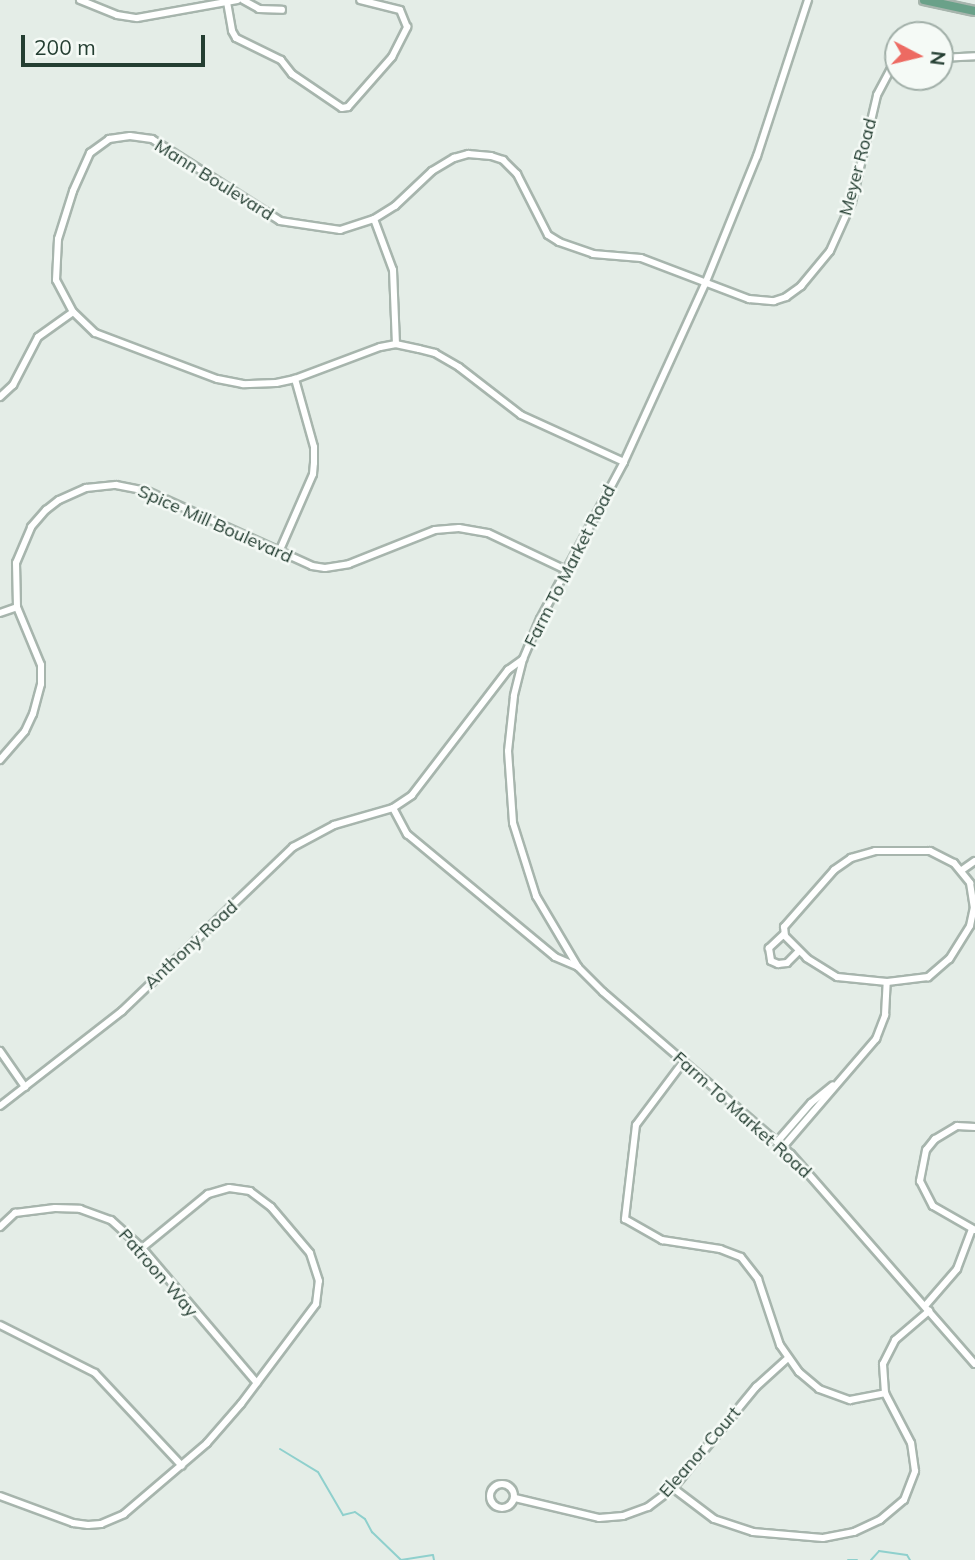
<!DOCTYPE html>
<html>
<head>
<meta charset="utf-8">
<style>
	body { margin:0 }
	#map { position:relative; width:975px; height:1560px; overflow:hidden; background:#e4ede7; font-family:Mulish,sans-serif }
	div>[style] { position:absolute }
	.stream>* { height:2px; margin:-1px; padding:0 1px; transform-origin:1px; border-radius:1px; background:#8fd0cd }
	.roads { filter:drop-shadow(2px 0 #a7b5ad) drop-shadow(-2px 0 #a7b5ad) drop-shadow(0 2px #a7b5ad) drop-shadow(0 -2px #a7b5ad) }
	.minor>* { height:6px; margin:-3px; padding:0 3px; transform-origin:3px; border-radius:3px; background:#fff }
	.minor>.ring { margin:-3px; padding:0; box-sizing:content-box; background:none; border:6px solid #fff; border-radius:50% }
	.major>* { height:8px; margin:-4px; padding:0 4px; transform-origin:4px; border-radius:4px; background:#6aa189 }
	span { translate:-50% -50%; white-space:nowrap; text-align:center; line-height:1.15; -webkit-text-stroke:5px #f5faf6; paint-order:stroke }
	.street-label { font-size:18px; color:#243e32 }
	.north { position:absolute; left:884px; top:21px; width:70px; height:70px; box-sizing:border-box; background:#f5faf6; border:2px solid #a1afa8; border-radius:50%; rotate:97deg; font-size:19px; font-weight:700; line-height:28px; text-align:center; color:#243e32 }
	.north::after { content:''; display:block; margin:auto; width:24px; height:32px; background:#ed6a62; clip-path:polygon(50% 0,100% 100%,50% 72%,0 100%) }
	.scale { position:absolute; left:21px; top:35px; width:184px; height:32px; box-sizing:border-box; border:4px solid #243e32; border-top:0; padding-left:9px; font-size:21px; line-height:24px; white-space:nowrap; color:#243e32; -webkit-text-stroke:5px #f5faf6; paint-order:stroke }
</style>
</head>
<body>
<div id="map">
	<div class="stream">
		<i style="left:280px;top:1449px;width:44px;rotate:31.2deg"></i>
		<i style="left:318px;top:1472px;width:50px;rotate:59.8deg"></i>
		<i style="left:343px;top:1515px;width:12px;rotate:-14deg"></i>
		<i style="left:355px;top:1512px;width:12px;rotate:35deg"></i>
		<i style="left:365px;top:1519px;width:15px;rotate:62deg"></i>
		<i style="left:372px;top:1532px;width:40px;rotate:44deg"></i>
		<i style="left:401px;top:1560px;width:32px;rotate:-9deg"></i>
		<i style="left:433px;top:1555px;width:5px;rotate:79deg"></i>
		<i style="left:848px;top:1560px;width:9px"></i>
		<i style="left:871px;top:1560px;width:12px;rotate:-48deg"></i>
		<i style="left:879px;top:1551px;width:28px;rotate:8deg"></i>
		<i style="left:907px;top:1555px;width:6px;rotate:59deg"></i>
	</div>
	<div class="roads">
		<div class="minor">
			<i style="left:80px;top:0;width:40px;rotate:22deg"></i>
			<i style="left:117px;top:15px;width:20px;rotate:9deg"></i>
			<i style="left:137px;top:18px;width:102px;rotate:-10.2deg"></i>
			<i style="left:243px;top:0;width:18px;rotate:29deg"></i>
			<i style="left:259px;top:9px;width:23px;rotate:2deg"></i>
			<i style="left:808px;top:0;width:164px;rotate:108.1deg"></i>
			<i style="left:757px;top:156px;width:138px;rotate:112.1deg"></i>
			<i style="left:705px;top:284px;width:196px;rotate:114.5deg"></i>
			<i style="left:624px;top:462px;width:178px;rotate:118.1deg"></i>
			<i style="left:540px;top:619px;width:43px;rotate:113deg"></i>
			<i style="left:523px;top:659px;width:38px;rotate:104deg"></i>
			<i style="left:514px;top:696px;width:55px;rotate:96.2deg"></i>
			<i style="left:508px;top:751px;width:72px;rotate:86deg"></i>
			<i style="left:513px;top:823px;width:77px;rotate:72.5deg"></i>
			<i style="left:536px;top:896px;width:82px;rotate:59.4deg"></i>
			<i style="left:578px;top:967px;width:35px;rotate:45deg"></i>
			<i style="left:603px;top:992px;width:248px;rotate:40.8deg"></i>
			<i style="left:791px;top:1154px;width:279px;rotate:48.8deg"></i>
			<i style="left:227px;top:2px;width:29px;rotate:80deg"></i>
			<i style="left:232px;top:31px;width:8px;rotate:60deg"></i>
			<i style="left:236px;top:38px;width:50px;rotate:26.1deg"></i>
			<i style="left:281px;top:60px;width:18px;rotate:52deg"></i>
			<i style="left:292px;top:74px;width:60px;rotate:34.2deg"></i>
			<i style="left:342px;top:108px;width:6px;rotate:-9deg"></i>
			<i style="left:348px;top:107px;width:67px;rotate:-48.7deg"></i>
			<i style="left:392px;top:57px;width:34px;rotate:-63deg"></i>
			<i style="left:407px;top:27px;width:18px;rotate:-112deg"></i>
			<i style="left:400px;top:10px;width:41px;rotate:-166deg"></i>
			<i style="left:940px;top:58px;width:35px;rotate:-3deg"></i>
			<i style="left:374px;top:219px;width:54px;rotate:69.6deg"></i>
			<i style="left:393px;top:270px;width:74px;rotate:87.7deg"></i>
			<i style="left:0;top:397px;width:18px;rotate:-43deg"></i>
			<i style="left:13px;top:385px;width:54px;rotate:-62.5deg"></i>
			<i style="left:38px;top:337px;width:43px;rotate:-35.5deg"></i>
			<i style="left:624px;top:462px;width:113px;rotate:-155.5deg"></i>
			<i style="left:521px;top:415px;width:78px;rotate:-142.3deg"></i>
			<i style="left:459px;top:367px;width:28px;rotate:-150deg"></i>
			<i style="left:435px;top:353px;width:16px;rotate:-166deg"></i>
			<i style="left:419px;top:349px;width:24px;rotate:-168deg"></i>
			<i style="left:396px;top:344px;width:16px;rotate:169deg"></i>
			<i style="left:380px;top:347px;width:91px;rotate:159.4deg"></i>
			<i style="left:295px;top:379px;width:19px;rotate:168deg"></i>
			<i style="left:276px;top:383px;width:33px;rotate:178deg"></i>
			<i style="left:243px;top:384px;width:26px;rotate:-169deg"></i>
			<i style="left:217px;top:379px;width:130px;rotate:-159.3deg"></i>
			<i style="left:95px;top:333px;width:30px;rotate:-136deg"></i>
			<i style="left:73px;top:312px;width:36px;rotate:-118deg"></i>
			<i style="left:56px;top:280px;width:41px;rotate:-87.2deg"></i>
			<i style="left:58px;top:239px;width:50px;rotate:-72.6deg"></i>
			<i style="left:73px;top:191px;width:42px;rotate:-65.9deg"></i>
			<i style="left:90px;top:153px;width:24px;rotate:-36deg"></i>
			<i style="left:109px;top:139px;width:21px;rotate:-8deg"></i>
			<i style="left:130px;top:136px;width:22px;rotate:8deg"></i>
			<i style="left:152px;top:139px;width:152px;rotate:32.6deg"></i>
			<i style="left:280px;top:221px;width:61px;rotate:8.5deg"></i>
			<i style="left:340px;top:230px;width:36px;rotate:-18deg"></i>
			<i style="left:374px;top:219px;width:25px;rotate:-32deg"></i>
			<i style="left:395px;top:206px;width:51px;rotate:-43.4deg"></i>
			<i style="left:432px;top:171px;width:26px;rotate:-31deg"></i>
			<i style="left:454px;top:158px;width:15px;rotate:-16deg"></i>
			<i style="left:468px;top:154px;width:23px;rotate:5deg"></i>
			<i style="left:491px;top:156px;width:13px;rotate:18deg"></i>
			<i style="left:503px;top:160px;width:20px;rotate:45deg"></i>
			<i style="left:517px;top:174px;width:68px;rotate:63.1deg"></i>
			<i style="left:548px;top:235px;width:13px;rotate:32deg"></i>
			<i style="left:559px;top:242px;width:36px;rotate:19deg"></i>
			<i style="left:593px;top:254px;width:48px;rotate:4.8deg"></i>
			<i style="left:641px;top:258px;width:116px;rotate:20.8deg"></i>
			<i style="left:749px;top:299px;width:25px;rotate:5deg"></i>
			<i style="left:774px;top:301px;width:13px;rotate:-18deg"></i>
			<i style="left:786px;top:297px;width:19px;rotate:-36deg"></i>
			<i style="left:801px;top:286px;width:45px;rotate:-50.4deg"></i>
			<i style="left:830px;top:251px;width:54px;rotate:-65.8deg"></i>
			<i style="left:852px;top:202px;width:110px;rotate:-76.8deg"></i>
			<i style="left:877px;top:95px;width:27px;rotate:-62deg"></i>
			<i style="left:890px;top:71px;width:9px;rotate:-27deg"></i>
			<i style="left:279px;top:552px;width:85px;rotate:-66.4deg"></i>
			<i style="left:313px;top:474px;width:11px;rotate:-85deg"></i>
			<i style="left:314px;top:463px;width:16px;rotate:-90deg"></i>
			<i style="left:314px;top:447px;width:71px;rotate:-105.6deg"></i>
			<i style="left:0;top:613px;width:18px;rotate:-19deg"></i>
			<i style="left:0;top:760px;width:38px;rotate:-49deg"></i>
			<i style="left:25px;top:731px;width:19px;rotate:-65deg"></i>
			<i style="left:33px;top:714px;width:31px;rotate:-75deg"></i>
			<i style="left:41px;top:684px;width:19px;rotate:-90deg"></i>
			<i style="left:41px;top:665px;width:63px;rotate:-112.5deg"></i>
			<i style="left:17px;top:607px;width:44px;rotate:-91.3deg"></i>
			<i style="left:16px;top:563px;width:39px;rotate:-67deg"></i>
			<i style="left:31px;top:527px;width:23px;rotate:-49deg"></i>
			<i style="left:46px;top:510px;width:16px;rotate:-38deg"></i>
			<i style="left:59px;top:500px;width:30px;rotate:-24deg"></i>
			<i style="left:86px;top:488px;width:30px;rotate:-6deg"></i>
			<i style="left:116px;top:485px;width:32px;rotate:11deg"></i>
			<i style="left:147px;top:491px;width:181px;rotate:24.4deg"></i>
			<i style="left:312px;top:566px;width:13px;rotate:9deg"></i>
			<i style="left:325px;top:568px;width:24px;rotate:-9deg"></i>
			<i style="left:349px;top:564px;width:92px;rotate:-21.6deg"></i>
			<i style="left:435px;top:530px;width:24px;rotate:-5deg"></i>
			<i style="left:459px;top:528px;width:29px;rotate:10deg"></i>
			<i style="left:488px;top:533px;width:86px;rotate:25.4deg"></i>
			<i style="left:393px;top:808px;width:30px;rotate:62deg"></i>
			<i style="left:407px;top:834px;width:192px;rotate:39.7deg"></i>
			<i style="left:555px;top:957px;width:25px;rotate:23deg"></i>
			<i style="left:875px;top:851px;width:55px"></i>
			<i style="left:930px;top:851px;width:27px;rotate:27deg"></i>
			<i style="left:954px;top:863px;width:26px;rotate:51deg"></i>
			<i style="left:970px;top:883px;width:24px;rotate:81deg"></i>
			<i style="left:974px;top:907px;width:19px;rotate:102deg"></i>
			<i style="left:970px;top:926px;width:39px;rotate:122deg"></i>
			<i style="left:949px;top:959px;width:28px;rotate:139deg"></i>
			<i style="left:928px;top:977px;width:41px;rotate:173deg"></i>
			<i style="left:887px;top:982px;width:50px;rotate:-174.3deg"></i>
			<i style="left:837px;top:977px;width:36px;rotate:-148deg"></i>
			<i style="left:807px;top:958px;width:31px;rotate:-135deg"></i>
			<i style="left:785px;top:936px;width:9px;rotate:-96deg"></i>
			<i style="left:784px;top:927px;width:76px;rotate:-48.7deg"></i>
			<i style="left:834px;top:870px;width:21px;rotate:-35deg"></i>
			<i style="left:851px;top:858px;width:25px;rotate:-16deg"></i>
			<i style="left:962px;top:870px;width:16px;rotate:-35deg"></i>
			<i style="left:784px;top:934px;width:21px;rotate:137deg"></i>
			<i style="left:769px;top:948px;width:13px;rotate:81deg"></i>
			<i style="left:771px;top:961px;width:8px;rotate:23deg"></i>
			<i style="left:778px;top:964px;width:9px;rotate:-6deg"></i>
			<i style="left:787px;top:963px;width:17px;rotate:-45deg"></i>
			<i style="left:0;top:1051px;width:44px;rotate:55.2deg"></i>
			<i style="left:684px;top:1061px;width:80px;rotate:126.9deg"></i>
			<i style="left:636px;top:1125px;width:95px;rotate:96.7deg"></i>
			<i style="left:625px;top:1219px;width:43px;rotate:29.6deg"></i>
			<i style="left:662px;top:1240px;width:59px;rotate:8.8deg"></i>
			<i style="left:720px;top:1249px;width:22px;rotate:21deg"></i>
			<i style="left:741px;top:1257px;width:28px;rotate:52deg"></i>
			<i style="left:758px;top:1279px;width:70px;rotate:71.6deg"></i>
			<i style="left:780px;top:1345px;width:33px;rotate:55deg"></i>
			<i style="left:799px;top:1372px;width:26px;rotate:40deg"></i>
			<i style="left:819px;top:1389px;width:33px;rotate:20deg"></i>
			<i style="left:850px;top:1400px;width:36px;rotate:-11deg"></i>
			<i style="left:0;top:1106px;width:155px;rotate:-37.9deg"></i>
			<i style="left:122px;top:1011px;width:237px;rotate:-43.8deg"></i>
			<i style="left:293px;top:847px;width:47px;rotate:-28.2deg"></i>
			<i style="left:334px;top:825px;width:61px;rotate:-16.1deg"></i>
			<i style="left:393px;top:808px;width:23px;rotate:-34deg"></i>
			<i style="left:412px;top:795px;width:158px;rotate:-52.5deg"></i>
			<i style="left:508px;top:670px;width:19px;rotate:-36deg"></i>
			<i style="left:975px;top:1127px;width:18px;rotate:-177deg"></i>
			<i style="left:957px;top:1126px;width:26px;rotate:149deg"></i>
			<i style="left:935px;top:1139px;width:14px;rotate:129deg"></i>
			<i style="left:926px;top:1150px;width:32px;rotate:101deg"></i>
			<i style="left:920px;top:1181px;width:28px;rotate:63deg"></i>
			<i style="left:933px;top:1206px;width:48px;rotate:29.7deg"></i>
			<i style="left:777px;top:1142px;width:52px;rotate:-48.9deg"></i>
			<i style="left:811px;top:1103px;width:28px;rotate:-39deg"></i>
			<i style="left:783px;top:1147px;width:143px;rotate:-49.3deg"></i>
			<i style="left:876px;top:1039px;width:26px;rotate:-69deg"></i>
			<i style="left:885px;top:1015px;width:33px;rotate:-87deg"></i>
			<i style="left:0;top:1227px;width:21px;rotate:-43deg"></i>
			<i style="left:15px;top:1213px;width:40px;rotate:-7.1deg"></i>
			<i style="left:55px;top:1208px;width:25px;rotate:2deg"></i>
			<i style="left:80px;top:1209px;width:33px;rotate:20deg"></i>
			<i style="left:111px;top:1220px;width:42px;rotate:42.1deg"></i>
			<i style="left:142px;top:1248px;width:177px;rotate:49.6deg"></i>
			<i style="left:925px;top:1306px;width:49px;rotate:-49.1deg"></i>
			<i style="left:957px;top:1269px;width:43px;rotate:-69.4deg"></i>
			<i style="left:0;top:1325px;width:106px;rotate:26.8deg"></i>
			<i style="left:95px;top:1373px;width:127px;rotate:46.9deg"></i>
			<i class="ring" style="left:490px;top:1484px;width:18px;height:18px"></i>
			<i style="left:673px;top:1488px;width:51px;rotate:37.1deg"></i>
			<i style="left:714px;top:1519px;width:41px;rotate:18.4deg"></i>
			<i style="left:753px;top:1532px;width:70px;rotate:4.9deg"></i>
			<i style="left:823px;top:1538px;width:32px;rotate:-11deg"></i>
			<i style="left:854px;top:1532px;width:29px;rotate:-25deg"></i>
			<i style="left:880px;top:1520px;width:31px;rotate:-40deg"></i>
			<i style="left:904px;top:1500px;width:31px;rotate:-69deg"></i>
			<i style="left:915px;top:1471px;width:28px;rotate:-98deg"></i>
			<i style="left:911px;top:1443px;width:56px;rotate:-117.5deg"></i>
			<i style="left:885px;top:1393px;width:29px;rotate:-94deg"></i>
			<i style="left:883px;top:1364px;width:27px;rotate:-63deg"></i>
			<i style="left:895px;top:1340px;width:45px;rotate:-40.5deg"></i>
			<i style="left:0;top:1496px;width:78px;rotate:20.3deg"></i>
			<i style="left:73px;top:1523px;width:15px;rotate:8deg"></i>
			<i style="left:88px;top:1525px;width:13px;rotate:-4deg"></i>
			<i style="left:101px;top:1524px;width:25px;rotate:-23deg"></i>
			<i style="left:124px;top:1514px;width:109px;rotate:-40.5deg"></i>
			<i style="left:207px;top:1443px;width:52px;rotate:-48.9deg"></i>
			<i style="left:241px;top:1404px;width:125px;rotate:-53.1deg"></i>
			<i style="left:316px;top:1304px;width:23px;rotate:-83deg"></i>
			<i style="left:319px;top:1281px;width:29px;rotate:-108deg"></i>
			<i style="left:310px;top:1253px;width:60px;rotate:-130.3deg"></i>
			<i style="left:271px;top:1207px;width:26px;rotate:-143deg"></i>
			<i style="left:250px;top:1191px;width:21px;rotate:-172deg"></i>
			<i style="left:229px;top:1188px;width:22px;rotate:164deg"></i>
			<i style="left:208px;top:1194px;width:85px;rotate:140.7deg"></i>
			<i style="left:515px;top:1498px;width:86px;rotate:13.4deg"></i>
			<i style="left:599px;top:1518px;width:24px;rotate:-5deg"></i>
			<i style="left:623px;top:1516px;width:27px;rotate:-20deg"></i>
			<i style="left:648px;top:1507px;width:31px;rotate:-37deg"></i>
			<i style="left:673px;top:1488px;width:131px;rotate:-50.6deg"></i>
			<i style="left:756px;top:1387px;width:43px;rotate:-42.2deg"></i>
		</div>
		<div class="major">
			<i style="left:924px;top:0;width:52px;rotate:12.2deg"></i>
		</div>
	</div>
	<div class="street-label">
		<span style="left:858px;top:167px;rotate:-75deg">Meyer Road</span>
		<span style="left:214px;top:180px;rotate:32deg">Mann Boulevard</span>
		<span style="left:215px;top:524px;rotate:24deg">Spice Mill Boulevard</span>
		<span style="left:570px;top:566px;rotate:-63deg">Farm To Market Road</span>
		<span style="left:191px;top:945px;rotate:-43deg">Anthony Road</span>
		<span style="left:742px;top:1115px;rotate:42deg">Farm To Market Road</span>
		<span style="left:158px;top:1273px;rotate:49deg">Patroon Way</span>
		<span style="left:700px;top:1452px;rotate:-49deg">Eleanor Court</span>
	</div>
	<div class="north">N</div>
	<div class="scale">200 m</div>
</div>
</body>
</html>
